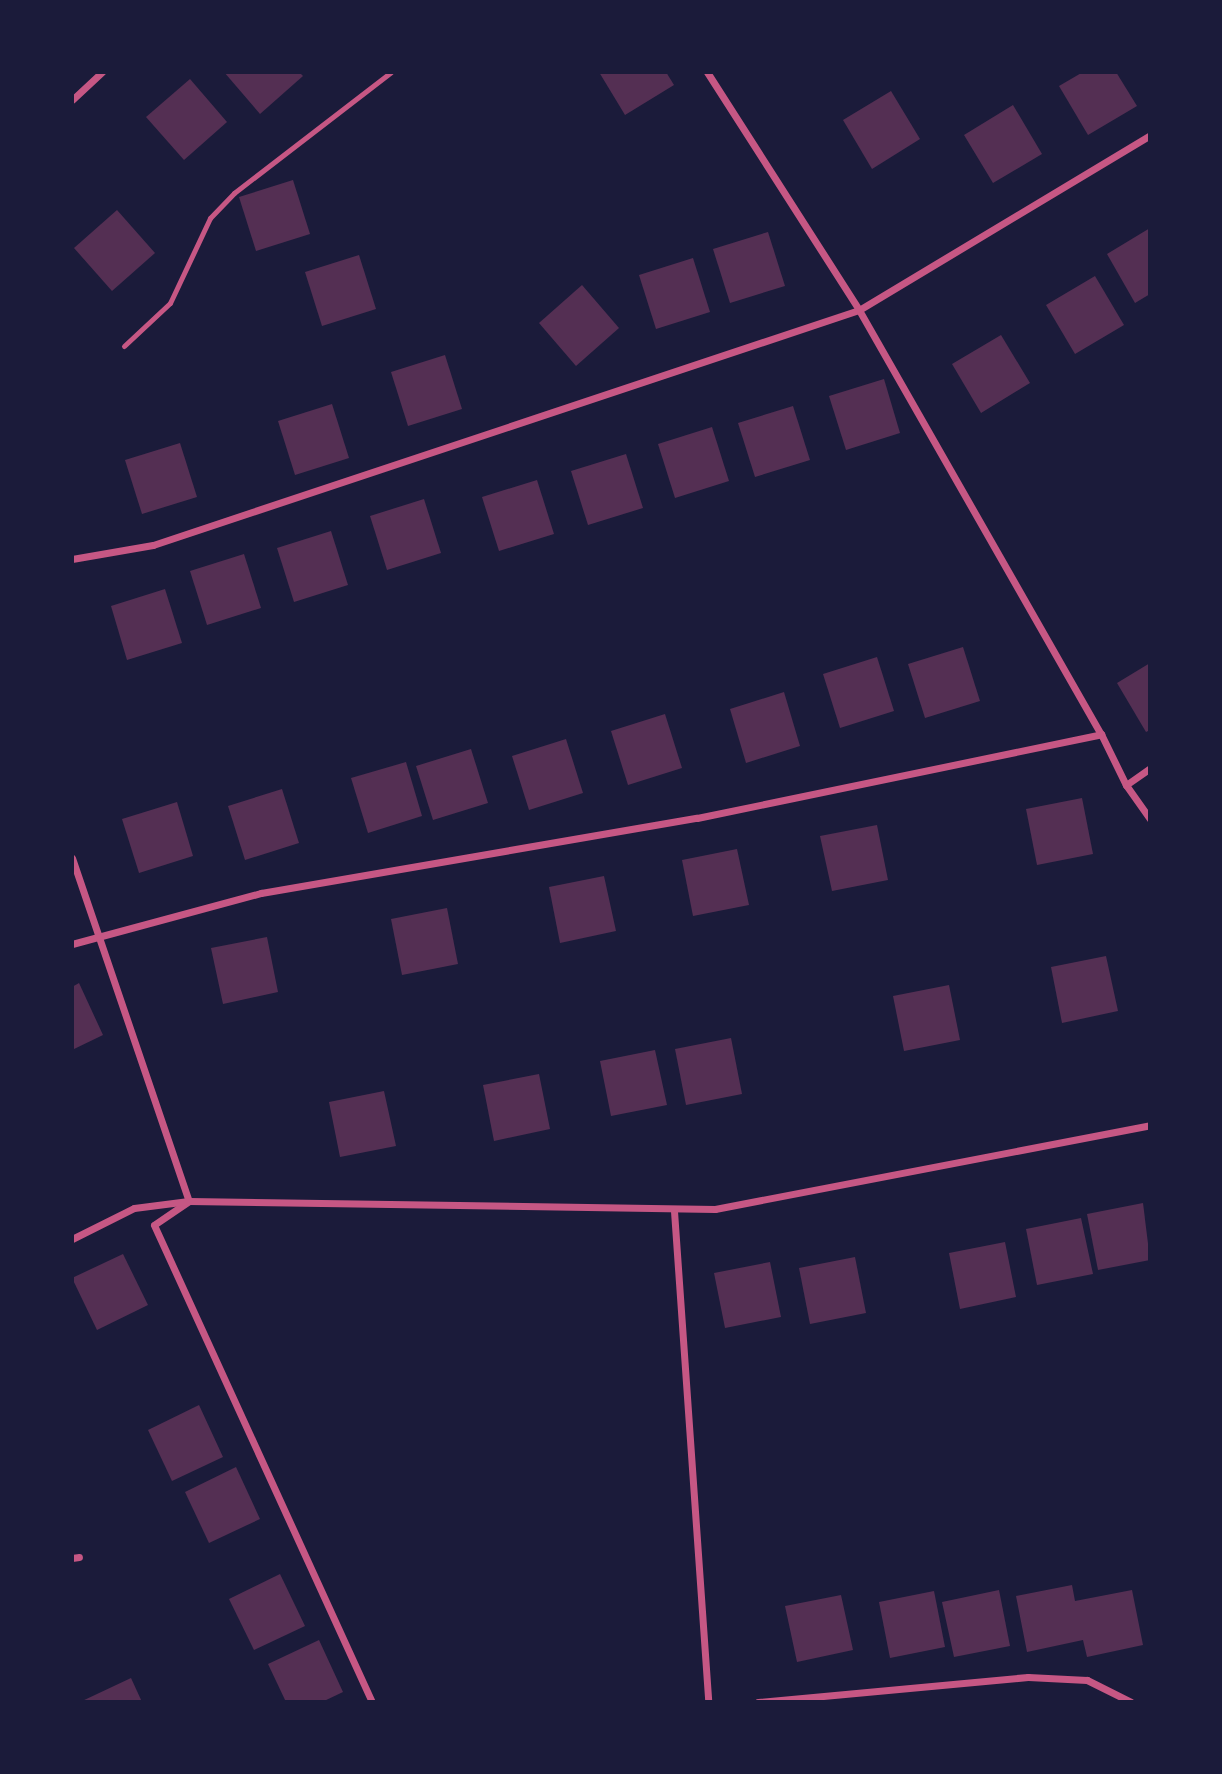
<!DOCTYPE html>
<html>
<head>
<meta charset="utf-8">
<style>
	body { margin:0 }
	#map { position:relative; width:1222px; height:1774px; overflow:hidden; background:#1b1b3a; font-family:Raleway,sans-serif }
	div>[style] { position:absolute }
	.building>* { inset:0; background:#542f53 }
	.service>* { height:5px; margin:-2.5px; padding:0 2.5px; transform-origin:2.5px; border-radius:2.5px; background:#c65784 }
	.minor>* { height:7px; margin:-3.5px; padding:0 3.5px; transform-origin:3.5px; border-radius:3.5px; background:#c65784 }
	span { translate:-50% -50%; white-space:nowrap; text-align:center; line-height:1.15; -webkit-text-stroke:5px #1b1b3a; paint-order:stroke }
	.frame { position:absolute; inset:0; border:74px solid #1b1b3a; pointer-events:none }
</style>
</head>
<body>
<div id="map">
	<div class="building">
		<i style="clip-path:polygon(224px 72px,299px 72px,303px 76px,260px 114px)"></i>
		<i style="clip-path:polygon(599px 72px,666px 72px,674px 85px,625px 115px)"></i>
		<i style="clip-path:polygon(1083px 72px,1116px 72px,1137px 106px,1088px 135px,1059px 86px)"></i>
		<i style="clip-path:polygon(190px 79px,227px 122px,184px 160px,146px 117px)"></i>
		<i style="clip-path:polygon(891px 91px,920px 139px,872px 169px,843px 120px)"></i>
		<i style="clip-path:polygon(1013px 105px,1042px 154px,993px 183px,964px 135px)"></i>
		<i style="clip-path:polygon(293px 180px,310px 234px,256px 251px,239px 197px)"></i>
		<i style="clip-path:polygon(117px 210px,155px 253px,112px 291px,74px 248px)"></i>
		<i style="clip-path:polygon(1150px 228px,1150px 294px,1135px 303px,1107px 254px)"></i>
		<i style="clip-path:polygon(768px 232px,785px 286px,730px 303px,713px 249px)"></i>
		<i style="clip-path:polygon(359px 255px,376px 309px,322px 326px,305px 272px)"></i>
		<i style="clip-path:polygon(693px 258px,710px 312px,656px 329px,639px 275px)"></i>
		<i style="clip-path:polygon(1095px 276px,1124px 325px,1075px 354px,1046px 305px)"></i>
		<i style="clip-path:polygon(582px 285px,619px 328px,576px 366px,539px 323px)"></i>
		<i style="clip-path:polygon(1001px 335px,1030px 383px,981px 413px,952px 364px)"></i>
		<i style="clip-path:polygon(445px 355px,462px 409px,408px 426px,391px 372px)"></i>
		<i style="clip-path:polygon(884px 379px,900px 433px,846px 450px,829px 396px)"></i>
		<i style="clip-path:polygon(332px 404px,349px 458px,295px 475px,278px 421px)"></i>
		<i style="clip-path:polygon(793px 406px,810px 460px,755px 477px,738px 423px)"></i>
		<i style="clip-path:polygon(712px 427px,729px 481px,675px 498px,658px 444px)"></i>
		<i style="clip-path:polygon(180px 443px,197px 497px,142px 514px,125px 460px)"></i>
		<i style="clip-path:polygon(626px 454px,643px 508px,588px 525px,571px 471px)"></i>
		<i style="clip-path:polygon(537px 480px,554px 534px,499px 551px,482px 497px)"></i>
		<i style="clip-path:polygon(424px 499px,441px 553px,387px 570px,370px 516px)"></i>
		<i style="clip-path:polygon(331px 531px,348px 585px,294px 602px,277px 548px)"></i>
		<i style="clip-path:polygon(244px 554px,261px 608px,207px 625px,190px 571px)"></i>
		<i style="clip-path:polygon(165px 589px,182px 643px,127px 660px,111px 606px)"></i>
		<i style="clip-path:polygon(963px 647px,980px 701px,925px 718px,908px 664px)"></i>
		<i style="clip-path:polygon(877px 657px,894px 711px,840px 728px,823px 674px)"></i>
		<i style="clip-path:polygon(1150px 663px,1150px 730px,1146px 732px,1117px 683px)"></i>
		<i style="clip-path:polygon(784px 692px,800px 746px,746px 763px,730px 709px)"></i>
		<i style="clip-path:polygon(665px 714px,682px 768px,628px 785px,611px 731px)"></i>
		<i style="clip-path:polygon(566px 739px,583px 793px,529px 810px,512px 756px)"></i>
		<i style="clip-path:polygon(471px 749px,488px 803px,433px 820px,416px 766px)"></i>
		<i style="clip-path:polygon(406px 762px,422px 816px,368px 833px,351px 778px)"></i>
		<i style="clip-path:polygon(282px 789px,299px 843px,245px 860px,228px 806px)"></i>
		<i style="clip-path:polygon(1082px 798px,1093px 854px,1037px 865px,1026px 809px)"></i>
		<i style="clip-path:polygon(177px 802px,193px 856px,139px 873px,122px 819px)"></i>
		<i style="clip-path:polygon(877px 825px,888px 880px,832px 891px,820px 836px)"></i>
		<i style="clip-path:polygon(737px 849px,749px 905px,693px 916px,682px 860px)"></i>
		<i style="clip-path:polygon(604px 876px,616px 931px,560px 943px,549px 887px)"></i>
		<i style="clip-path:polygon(447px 908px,458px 964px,402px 975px,391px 919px)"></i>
		<i style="clip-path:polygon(267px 937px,278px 992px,223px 1004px,211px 948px)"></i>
		<i style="clip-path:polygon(1106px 956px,1118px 1011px,1062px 1023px,1051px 967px)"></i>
		<i style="clip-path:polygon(79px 983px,103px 1035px,72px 1050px,72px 987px)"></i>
		<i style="clip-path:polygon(949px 985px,960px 1040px,904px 1051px,893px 996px)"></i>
		<i style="clip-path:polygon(731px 1038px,742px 1094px,686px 1105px,675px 1049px)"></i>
		<i style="clip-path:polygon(655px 1050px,667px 1105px,611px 1116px,600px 1061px)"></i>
		<i style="clip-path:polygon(539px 1074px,550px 1129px,494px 1141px,483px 1085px)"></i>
		<i style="clip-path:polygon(384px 1091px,396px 1146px,340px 1157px,329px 1102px)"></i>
		<i style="clip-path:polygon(1143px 1203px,1150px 1260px,1098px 1270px,1087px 1214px)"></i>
		<i style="clip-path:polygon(1081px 1218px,1093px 1274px,1037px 1285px,1026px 1229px)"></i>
		<i style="clip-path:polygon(1005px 1242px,1016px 1297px,960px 1309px,949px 1253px)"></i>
		<i style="clip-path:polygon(123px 1254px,148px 1305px,97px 1330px,72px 1278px)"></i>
		<i style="clip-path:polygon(855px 1257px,866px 1313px,810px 1324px,799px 1268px)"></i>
		<i style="clip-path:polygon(770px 1262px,781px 1317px,725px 1328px,714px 1273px)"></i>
		<i style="clip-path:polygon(199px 1405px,223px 1457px,172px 1481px,148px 1430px)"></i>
		<i style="clip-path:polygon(236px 1467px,260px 1519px,209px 1543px,185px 1492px)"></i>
		<i style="clip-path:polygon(280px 1574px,305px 1626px,254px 1650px,229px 1599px)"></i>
		<i style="clip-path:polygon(1072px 1585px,1075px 1601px,1132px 1590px,1143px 1645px,1087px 1657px,1083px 1640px,1027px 1652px,1016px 1596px)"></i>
		<i style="clip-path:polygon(999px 1590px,1010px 1646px,954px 1657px,942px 1602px)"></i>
		<i style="clip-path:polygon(934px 1591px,945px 1647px,890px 1658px,879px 1602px)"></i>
		<i style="clip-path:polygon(841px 1595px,853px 1650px,797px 1662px,785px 1606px)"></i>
		<i style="clip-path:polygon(319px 1640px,343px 1692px,322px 1702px,286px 1702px,268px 1664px)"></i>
		<i style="clip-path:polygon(131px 1678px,142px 1702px,80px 1702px)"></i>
	</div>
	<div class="service">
		<i style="left:124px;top:346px;width:63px;rotate:-43.1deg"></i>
		<i style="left:170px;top:303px;width:94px;rotate:-64.8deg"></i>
		<i style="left:210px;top:218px;width:35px;rotate:-46deg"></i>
		<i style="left:234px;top:193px;width:198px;rotate:-37.6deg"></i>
	</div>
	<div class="minor">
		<i style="left:707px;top:72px;width:282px;rotate:57.4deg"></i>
		<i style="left:859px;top:310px;width:488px;rotate:60.3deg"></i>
		<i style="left:72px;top:100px;width:41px;rotate:-43deg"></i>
		<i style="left:72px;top:559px;width:82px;rotate:-9.8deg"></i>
		<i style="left:153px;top:545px;width:744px;rotate:-18.41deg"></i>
		<i style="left:859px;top:310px;width:340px;rotate:-31deg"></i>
		<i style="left:1126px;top:785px;width:42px;rotate:54.8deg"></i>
		<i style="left:72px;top:858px;width:362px;rotate:71.2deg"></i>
		<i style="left:189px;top:1201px;width:42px;rotate:145.6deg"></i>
		<i style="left:154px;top:1225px;width:524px;rotate:65.44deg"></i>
		<i style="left:72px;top:944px;width:196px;rotate:-15.1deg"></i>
		<i style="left:261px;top:893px;width:442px;rotate:-9.8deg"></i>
		<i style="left:697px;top:818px;width:413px;rotate:-11.7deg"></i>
		<i style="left:1101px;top:734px;width:57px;rotate:63.9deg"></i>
		<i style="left:1126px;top:785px;width:29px;rotate:-35deg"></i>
		<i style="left:674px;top:1211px;width:492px;rotate:86deg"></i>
		<i style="left:72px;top:1239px;width:69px;rotate:-26.6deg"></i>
		<i style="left:134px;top:1208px;width:55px;rotate:-7.3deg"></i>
		<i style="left:189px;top:1201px;width:526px;rotate:0.87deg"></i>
		<i style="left:715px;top:1209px;width:443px;rotate:-10.9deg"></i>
		<i style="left:72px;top:1558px;width:7px;rotate:-8deg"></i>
		<i style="left:758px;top:1702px;width:271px;rotate:-5.3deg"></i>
		<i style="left:1028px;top:1677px;width:59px;rotate:2.9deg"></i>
		<i style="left:1087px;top:1680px;width:49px;rotate:26.6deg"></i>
	</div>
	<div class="frame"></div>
</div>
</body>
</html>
